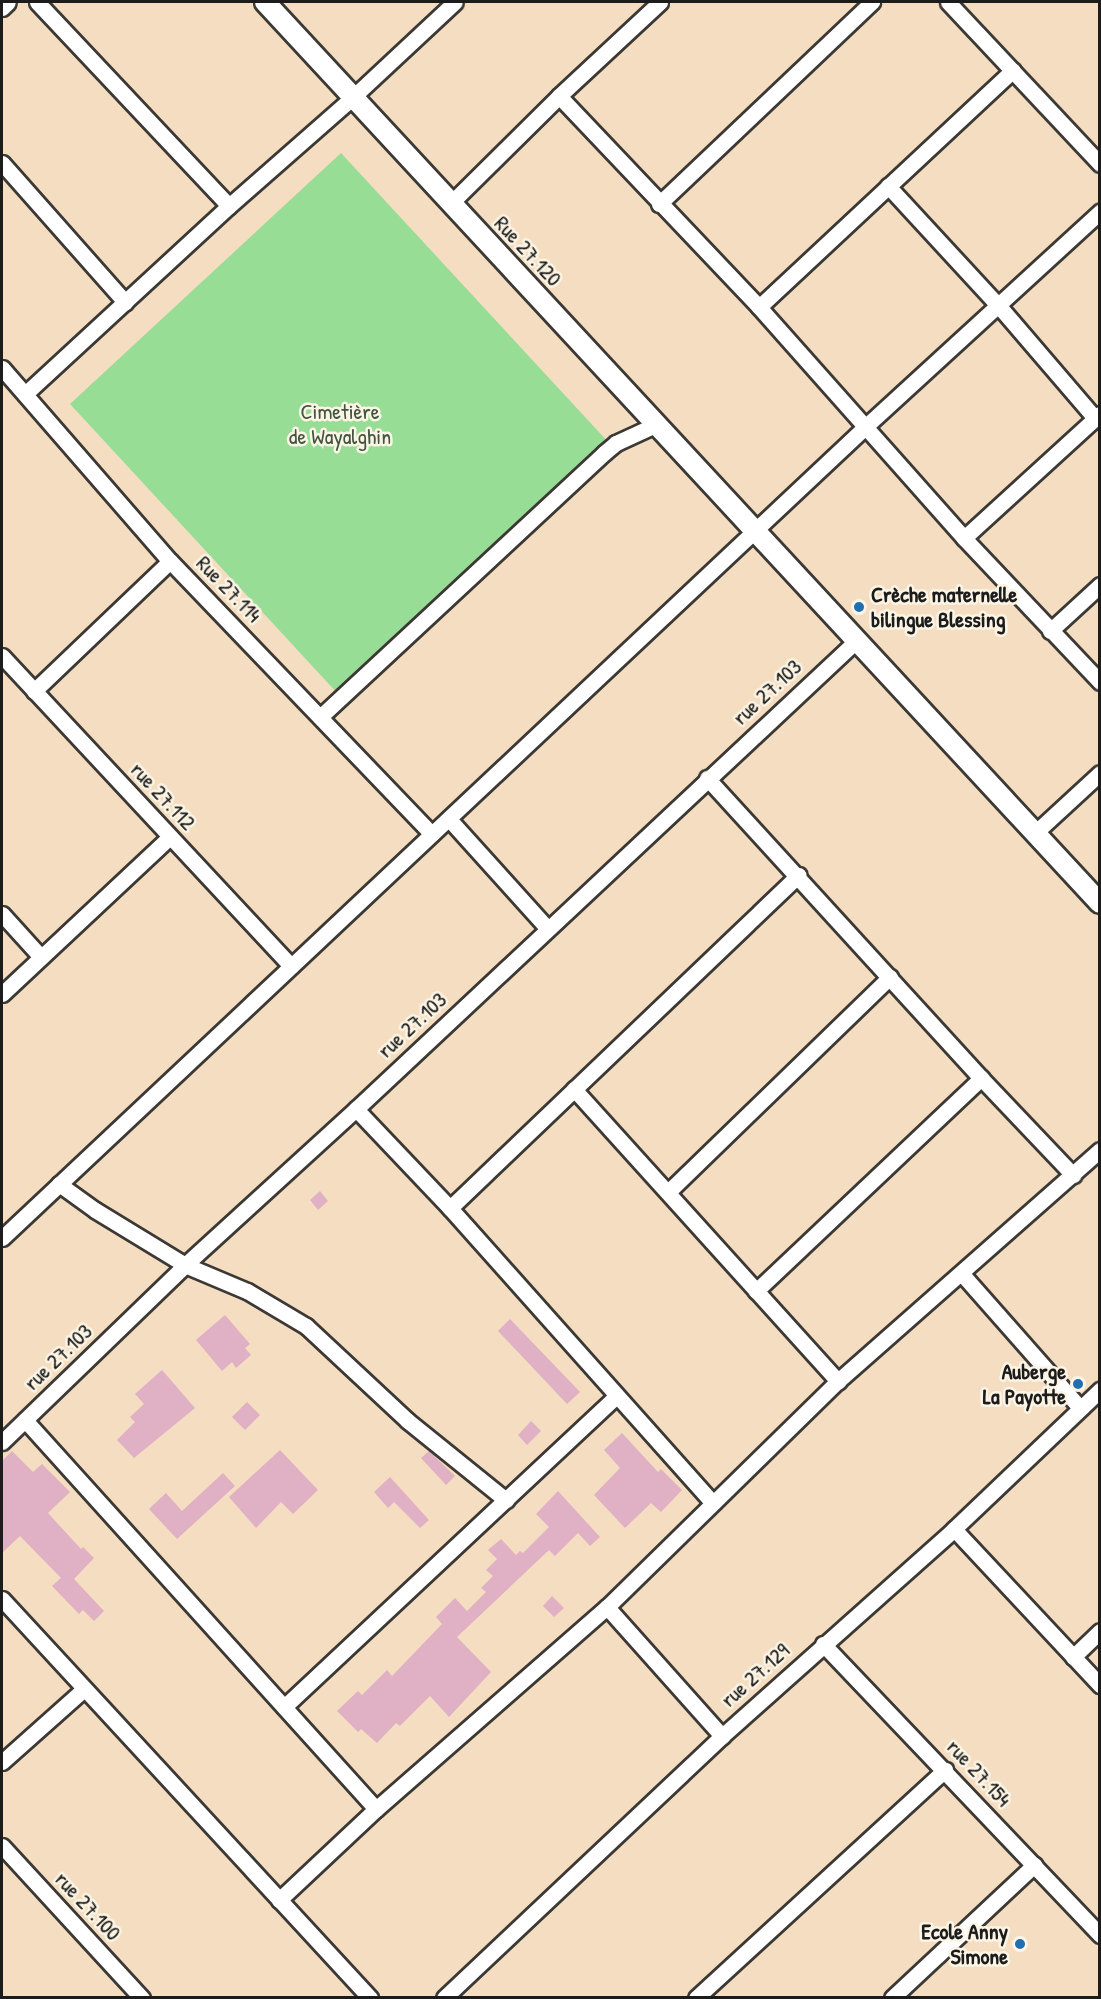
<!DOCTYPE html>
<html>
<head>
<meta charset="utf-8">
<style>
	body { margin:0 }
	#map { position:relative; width:1101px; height:1999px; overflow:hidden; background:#f4ddc0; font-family:"Patrick Hand",sans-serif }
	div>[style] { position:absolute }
	.green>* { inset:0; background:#97dd96 }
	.building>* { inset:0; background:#e0b0c5 }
	.roads { filter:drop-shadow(2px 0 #3c3935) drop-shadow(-2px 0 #3c3935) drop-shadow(0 2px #3c3935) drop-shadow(0 -2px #3c3935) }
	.minor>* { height:15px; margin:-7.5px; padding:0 7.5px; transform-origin:7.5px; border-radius:7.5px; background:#fff }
	.tertiary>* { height:20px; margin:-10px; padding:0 10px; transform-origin:10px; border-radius:10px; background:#fff }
	.dots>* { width:16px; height:16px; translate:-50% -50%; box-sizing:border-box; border:3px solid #fcf5e5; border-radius:50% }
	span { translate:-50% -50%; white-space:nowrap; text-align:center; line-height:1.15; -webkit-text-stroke:5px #fcf5e5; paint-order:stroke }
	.street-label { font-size:22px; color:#1c1c1c }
	.park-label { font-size:22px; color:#415641 }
	.poi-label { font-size:22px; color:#1c1c1c; font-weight:700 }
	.left { translate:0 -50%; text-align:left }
	.right { translate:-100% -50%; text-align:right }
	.frame { position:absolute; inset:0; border:3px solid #1c1c1c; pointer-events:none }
</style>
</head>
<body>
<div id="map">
	<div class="green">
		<i style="clip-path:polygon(341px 153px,610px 444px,339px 695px,70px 404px)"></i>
	</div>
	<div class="building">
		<i style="clip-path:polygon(320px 1191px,328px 1201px,318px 1210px,310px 1200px)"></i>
		<i style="clip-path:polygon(225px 1315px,250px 1344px,245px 1348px,251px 1355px,236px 1368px,232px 1362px,222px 1371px,196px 1340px)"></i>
		<i style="clip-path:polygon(510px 1319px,580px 1392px,567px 1404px,498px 1331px)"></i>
		<i style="clip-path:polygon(162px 1370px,195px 1408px,134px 1458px,117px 1440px,135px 1422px,130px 1417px,144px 1404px,135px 1394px)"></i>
		<i style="clip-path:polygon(247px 1402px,260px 1415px,245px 1430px,232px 1417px)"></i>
		<i style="clip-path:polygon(531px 1421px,541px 1431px,527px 1445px,518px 1435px)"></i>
		<i style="clip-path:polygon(622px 1433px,658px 1472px,661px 1469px,682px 1490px,661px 1512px,651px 1503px,625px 1528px,594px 1495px,620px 1468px,604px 1450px)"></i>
		<i style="clip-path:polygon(280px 1450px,318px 1490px,293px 1514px,281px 1502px,256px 1528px,229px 1497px)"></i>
		<i style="clip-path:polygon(12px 1451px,33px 1472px,42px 1464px,70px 1492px,48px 1513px,81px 1549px,83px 1547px,94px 1558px,74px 1579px,104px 1611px,94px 1621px,83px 1610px,79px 1614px,52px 1586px,61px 1578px,20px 1536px,2px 1553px,2px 1461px)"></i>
		<i style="clip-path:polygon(429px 1451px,455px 1476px,446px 1485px,421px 1458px)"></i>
		<i style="clip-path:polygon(223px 1473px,235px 1486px,177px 1539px,149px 1509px,166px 1493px,182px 1511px)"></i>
		<i style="clip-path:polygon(390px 1477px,429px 1520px,420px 1528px,394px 1502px,388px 1508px,374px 1492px)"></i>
		<i style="clip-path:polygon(558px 1491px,600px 1537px,590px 1546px,578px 1533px,555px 1556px,549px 1550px,457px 1637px,491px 1672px,449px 1717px,430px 1696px,400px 1726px,396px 1723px,377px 1743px,361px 1729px,358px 1732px,337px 1711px,358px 1691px,362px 1695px,387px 1670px,392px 1676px,442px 1624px,436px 1617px,455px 1598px,467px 1611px,486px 1592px,481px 1588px,493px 1576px,486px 1570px,497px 1559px,488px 1550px,501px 1539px,516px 1555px,520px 1551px,523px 1553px,549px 1527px,536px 1514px)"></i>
		<i style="clip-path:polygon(552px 1596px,564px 1608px,554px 1617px,543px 1606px)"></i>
	</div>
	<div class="roads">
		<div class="minor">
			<i style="left:37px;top:2px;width:280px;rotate:46.7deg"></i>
			<i style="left:948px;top:2px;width:222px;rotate:46.8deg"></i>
			<i style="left:2px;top:8px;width:8px;rotate:-45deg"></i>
			<i style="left:559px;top:96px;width:291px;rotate:46.5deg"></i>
			<i style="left:759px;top:307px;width:309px;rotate:48.4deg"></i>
			<i style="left:964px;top:538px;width:198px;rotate:46.6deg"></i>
			<i style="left:2px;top:163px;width:186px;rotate:48.5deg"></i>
			<i style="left:888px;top:186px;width:162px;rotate:47.3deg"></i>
			<i style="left:998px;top:305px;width:149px;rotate:49.4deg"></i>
			<i style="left:451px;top:203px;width:152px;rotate:-44.7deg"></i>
			<i style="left:559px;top:96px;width:138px;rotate:-42.9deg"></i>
			<i style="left:659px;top:204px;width:294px;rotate:-43.5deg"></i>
			<i style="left:759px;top:307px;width:347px;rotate:-43deg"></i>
			<i style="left:2px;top:368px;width:256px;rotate:49deg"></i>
			<i style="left:170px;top:561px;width:378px;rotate:46.2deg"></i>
			<i style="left:25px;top:394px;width:277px;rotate:-42.7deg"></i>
			<i style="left:229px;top:206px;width:165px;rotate:-41.3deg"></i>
			<i style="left:353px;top:97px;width:139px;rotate:-43deg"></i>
			<i style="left:964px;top:538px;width:184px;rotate:-42.4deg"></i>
			<i style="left:1050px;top:631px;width:68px;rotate:-42.6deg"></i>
			<i style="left:2px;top:656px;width:424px;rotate:47deg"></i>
			<i style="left:34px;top:691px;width:188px;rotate:-43.7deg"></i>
			<i style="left:320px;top:717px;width:388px;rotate:-42.9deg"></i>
			<i style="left:604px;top:453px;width:16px;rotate:-40deg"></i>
			<i style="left:616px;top:443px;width:43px;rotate:-24.8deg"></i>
			<i style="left:707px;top:778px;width:406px;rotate:47.6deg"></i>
			<i style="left:981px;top:1078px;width:134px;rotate:46.5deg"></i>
			<i style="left:449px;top:819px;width:147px;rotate:48deg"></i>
			<i style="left:1035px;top:833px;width:88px;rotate:-42.7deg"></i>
			<i style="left:2px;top:914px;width:58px;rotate:47.8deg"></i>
			<i style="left:2px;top:994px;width:230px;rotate:-43.1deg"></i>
			<i style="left:574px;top:1089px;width:394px;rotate:47.9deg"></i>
			<i style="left:356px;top:1109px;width:137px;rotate:46.5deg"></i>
			<i style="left:450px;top:1208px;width:395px;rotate:48.3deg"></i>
			<i style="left:59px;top:1184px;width:44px;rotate:35.8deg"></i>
			<i style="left:95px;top:1210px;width:105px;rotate:31.4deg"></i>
			<i style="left:185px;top:1265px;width:67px;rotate:22.8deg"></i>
			<i style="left:247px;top:1291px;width:69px;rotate:30.7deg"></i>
			<i style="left:306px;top:1326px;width:139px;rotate:43deg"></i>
			<i style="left:408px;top:1421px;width:126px;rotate:38.9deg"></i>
			<i style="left:668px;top:1192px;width:309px;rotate:-44.1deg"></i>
			<i style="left:450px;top:1208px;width:482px;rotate:-43.7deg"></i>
			<i style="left:2px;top:1238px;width:1184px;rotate:-43.22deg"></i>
			<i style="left:865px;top:427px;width:319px;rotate:-42.5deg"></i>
			<i style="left:962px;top:1274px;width:179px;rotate:48.6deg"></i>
			<i style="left:756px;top:1291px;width:310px;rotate:-43.4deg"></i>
			<i style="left:25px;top:1420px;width:524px;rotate:47.94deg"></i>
			<i style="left:2px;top:1442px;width:255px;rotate:-44deg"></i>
			<i style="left:185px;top:1265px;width:231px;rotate:-42.4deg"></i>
			<i style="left:356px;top:1109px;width:685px;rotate:-43.11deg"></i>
			<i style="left:954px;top:1529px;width:214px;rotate:46.9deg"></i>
			<i style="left:2px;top:1599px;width:543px;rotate:47.31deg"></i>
			<i style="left:607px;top:1607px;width:173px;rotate:48.3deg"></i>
			<i style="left:823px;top:1644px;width:402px;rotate:46.4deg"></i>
			<i style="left:1073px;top:1657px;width:37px;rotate:-44deg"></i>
			<i style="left:284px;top:1707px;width:455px;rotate:-43.1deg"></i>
			<i style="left:2px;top:1762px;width:110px;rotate:-41.7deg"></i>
			<i style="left:2px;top:1846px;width:207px;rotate:47.4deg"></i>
			<i style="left:279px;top:1900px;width:133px;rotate:-43.2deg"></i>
			<i style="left:376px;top:1809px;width:307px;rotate:-41.2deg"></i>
			<i style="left:607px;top:1607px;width:323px;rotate:-44.4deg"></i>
			<i style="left:838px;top:1381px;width:349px;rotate:-41.4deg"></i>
			<i style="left:444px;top:1998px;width:382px;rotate:-43.3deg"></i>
			<i style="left:722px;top:1736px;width:311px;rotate:-41.7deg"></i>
			<i style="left:954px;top:1529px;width:202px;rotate:-43.6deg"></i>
			<i style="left:696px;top:1998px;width:338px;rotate:-42.5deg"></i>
			<i style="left:892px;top:1998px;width:195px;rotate:-43.1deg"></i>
		</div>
		<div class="tertiary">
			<i style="left:265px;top:2px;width:1228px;rotate:47.18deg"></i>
		</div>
	</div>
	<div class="dots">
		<i style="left:859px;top:607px;background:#1f6fb2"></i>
		<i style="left:1078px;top:1384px;background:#1f6fb2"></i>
		<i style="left:1020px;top:1944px;background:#1f6fb2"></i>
	</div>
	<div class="street-label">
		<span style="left:528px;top:251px;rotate:47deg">Rue 27.120</span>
		<span style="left:229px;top:589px;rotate:46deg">Rue 27.114</span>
		<span style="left:767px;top:692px;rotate:-43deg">rue 27.103</span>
		<span style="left:163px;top:796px;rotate:47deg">rue 27.112</span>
		<span style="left:412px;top:1025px;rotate:-43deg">rue 27.103</span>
		<span style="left:58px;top:1357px;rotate:-44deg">rue 27.103</span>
		<span style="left:755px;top:1675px;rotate:-42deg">rue 27.129</span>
		<span style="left:979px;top:1773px;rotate:47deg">rue 27.154</span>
		<span style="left:88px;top:1906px;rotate:47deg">rue 27.100</span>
	</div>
	<div class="park-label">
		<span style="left:340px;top:424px">Cimetière<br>de Wayalghin</span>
	</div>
	<div class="poi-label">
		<span class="left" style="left:871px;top:607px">Crèche maternelle<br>bilingue Blessing</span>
		<span class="right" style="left:1066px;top:1384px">Auberge<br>La Payotte</span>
		<span class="right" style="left:1008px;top:1944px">Ecole Anny<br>Simone</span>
	</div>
	<div class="frame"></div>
</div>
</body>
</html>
